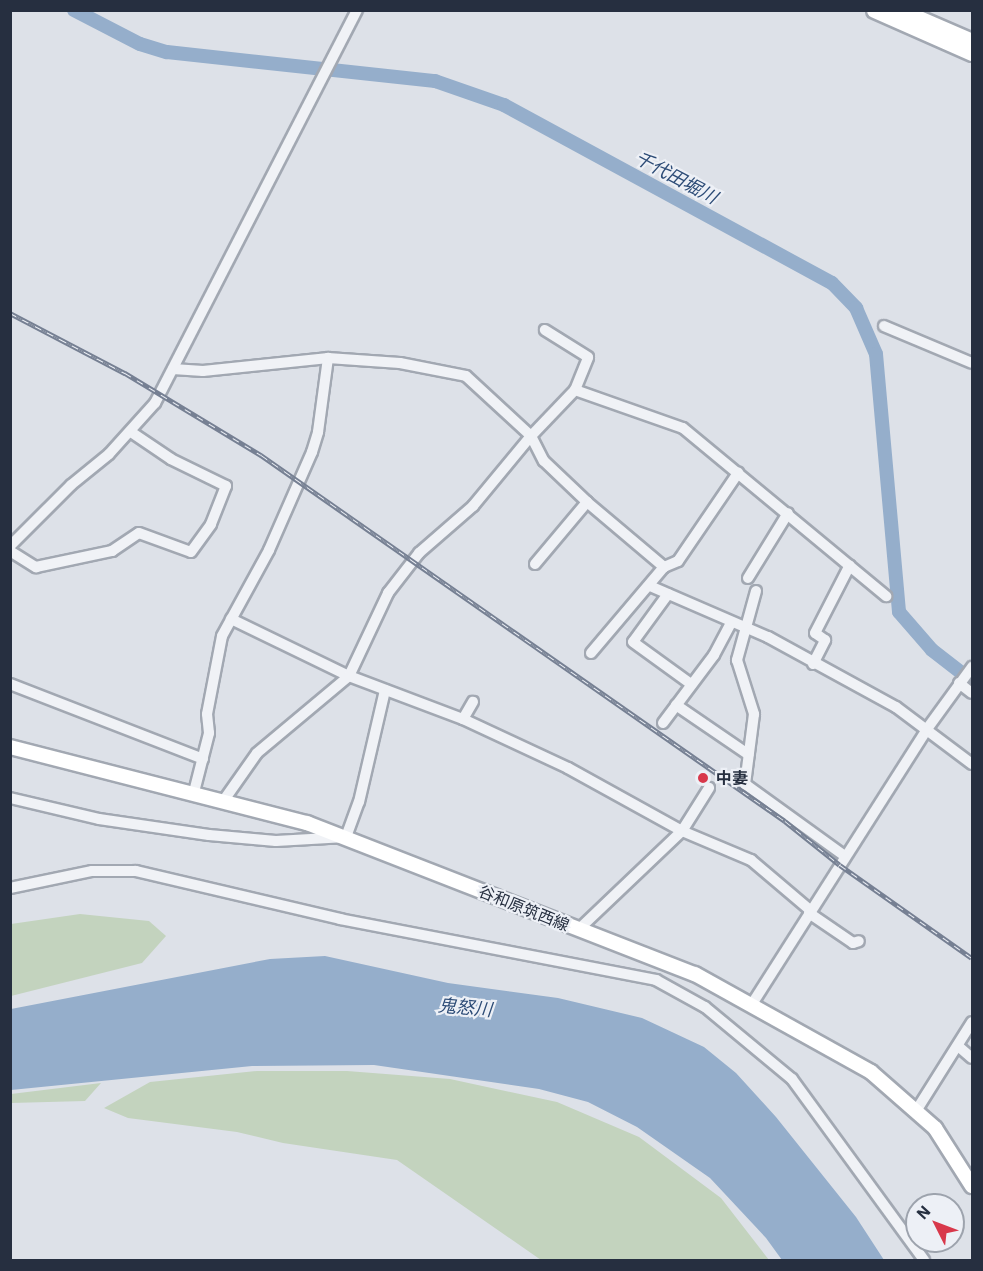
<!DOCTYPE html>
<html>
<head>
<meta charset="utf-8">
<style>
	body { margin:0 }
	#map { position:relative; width:983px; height:1271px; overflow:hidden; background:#dde1e8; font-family:"IBM Plex Sans","Noto Sans JP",sans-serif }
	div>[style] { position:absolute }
	.green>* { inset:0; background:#c3d3be }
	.water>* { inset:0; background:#95aecb }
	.river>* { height:14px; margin:-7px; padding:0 7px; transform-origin:7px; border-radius:7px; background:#95aecb }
	.roads { filter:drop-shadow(2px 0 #a2a8b2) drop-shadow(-2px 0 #a2a8b2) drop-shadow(0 2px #a2a8b2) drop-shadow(0 -2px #a2a8b2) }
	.minor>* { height:10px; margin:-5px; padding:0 5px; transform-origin:5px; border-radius:5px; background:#f0f2f6 }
	.major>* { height:14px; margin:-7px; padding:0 7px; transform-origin:7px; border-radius:7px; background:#fff }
	.highway>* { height:15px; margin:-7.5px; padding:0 7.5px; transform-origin:7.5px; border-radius:7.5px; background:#fff }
	.rail>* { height:4.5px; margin-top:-2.25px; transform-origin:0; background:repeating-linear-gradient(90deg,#edf0f6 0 7px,#768093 0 14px); box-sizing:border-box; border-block:2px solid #768093 }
	.dots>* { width:16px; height:16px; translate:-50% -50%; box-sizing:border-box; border:3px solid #edf0f6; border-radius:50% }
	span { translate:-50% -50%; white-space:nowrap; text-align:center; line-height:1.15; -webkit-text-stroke:4.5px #edf0f6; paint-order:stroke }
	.poi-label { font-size:16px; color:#262f40; font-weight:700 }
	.left { translate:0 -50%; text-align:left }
	.street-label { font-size:16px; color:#262f40 }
	.water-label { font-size:18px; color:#2d4c77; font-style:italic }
	.frame { position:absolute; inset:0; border:12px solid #262f40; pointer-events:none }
	.north { position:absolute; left:905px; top:1193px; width:60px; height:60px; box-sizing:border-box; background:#edf0f6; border:2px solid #9da3ad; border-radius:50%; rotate:312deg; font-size:16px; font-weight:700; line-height:24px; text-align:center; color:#262f40 }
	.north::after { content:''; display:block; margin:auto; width:21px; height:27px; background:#d8384b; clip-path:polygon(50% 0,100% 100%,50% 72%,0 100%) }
</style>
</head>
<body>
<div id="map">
	<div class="green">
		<i style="clip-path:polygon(80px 914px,149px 921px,166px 936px,142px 963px,11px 996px,11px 924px)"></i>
		<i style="clip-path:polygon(257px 1071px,347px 1071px,450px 1079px,557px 1102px,639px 1137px,721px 1198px,769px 1260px,541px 1260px,397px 1160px,283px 1143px,237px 1132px,128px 1118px,104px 1108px,150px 1082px)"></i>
		<i style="clip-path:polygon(101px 1083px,85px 1101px,11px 1103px,11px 1094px)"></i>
	</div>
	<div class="water">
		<i style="clip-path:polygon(325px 956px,448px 983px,558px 998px,642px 1018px,704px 1047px,736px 1073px,776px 1117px,856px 1217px,884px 1260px,782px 1260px,766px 1238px,710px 1178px,637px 1127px,588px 1102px,539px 1089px,374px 1065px,252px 1066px,11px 1090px,11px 1009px,270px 959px)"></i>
	</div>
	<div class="river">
		<i style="left:74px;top:10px;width:74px;rotate:27.3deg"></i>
		<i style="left:140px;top:44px;width:28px;rotate:17deg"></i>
		<i style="left:167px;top:52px;width:270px;rotate:6.2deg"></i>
		<i style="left:435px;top:81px;width:73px;rotate:19.2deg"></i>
		<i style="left:504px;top:105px;width:373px;rotate:28.5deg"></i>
		<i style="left:832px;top:283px;width:35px;rotate:46deg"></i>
		<i style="left:856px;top:308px;width:50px;rotate:66.5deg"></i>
		<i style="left:876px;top:354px;width:259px;rotate:84.9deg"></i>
		<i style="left:899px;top:612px;width:50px;rotate:49deg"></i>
		<i style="left:932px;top:650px;width:51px;rotate:37.8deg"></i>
	</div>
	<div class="roads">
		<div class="minor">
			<i style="left:884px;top:326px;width:95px;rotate:22.8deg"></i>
			<i style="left:173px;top:369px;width:30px;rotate:4deg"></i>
			<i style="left:203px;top:371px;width:126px;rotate:-5.9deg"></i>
			<i style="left:328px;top:358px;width:72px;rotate:4deg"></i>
			<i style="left:400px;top:363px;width:67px;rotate:11.1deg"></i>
			<i style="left:466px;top:376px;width:88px;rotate:42.7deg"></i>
			<i style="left:531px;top:436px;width:28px;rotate:63deg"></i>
			<i style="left:544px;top:461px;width:59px;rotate:43.6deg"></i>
			<i style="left:587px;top:502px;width:101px;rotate:40.2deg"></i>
			<i style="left:575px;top:390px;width:114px;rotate:19.4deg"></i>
			<i style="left:683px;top:428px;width:264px;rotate:39.6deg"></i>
			<i style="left:10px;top:546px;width:86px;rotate:-45deg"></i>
			<i style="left:71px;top:485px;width:49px;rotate:-39.2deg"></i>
			<i style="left:109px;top:454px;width:69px;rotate:-48deg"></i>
			<i style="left:155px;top:403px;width:442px;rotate:-62.8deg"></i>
			<i style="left:10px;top:551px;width:31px;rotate:32deg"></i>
			<i style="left:36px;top:567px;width:78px;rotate:-11.9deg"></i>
			<i style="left:112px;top:551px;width:32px;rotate:-34deg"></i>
			<i style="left:139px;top:533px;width:55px;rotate:20.1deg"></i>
			<i style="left:191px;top:552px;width:34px;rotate:-54deg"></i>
			<i style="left:211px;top:524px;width:41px;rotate:-68.5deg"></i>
			<i style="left:226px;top:486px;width:61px;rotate:-153.9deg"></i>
			<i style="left:171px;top:459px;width:48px;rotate:-146deg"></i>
			<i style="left:535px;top:564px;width:81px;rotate:-50deg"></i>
			<i style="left:748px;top:578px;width:76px;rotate:-58.4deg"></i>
			<i style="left:650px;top:586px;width:129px;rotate:23.4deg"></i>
			<i style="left:768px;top:637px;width:146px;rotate:28.7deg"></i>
			<i style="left:896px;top:707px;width:95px;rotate:36.9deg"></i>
			<i style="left:756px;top:591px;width:72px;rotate:105.4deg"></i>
			<i style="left:737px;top:660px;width:57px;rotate:72.5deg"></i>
			<i style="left:754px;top:714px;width:71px;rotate:97.3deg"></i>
			<i style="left:745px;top:784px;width:123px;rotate:35.8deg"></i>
			<i style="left:668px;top:594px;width:59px;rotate:126.1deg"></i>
			<i style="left:633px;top:642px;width:72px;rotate:35.9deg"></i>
			<i style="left:231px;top:619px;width:131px;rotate:25.8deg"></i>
			<i style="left:349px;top:676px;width:122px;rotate:20.7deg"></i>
			<i style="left:463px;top:719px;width:116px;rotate:25deg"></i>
			<i style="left:568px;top:768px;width:130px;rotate:28.9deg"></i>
			<i style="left:682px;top:831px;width:75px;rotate:22.8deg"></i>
			<i style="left:751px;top:860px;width:77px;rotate:40.3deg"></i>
			<i style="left:591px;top:653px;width:113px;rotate:-49.7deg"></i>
			<i style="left:664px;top:567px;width:15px;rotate:-23deg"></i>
			<i style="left:678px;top:561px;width:107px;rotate:-55.7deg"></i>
			<i style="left:813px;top:664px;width:27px;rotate:-63deg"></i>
			<i style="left:825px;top:640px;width:12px;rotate:-145deg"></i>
			<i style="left:815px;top:633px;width:76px;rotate:-62.8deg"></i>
			<i style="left:959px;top:683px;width:16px;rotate:38deg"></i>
			<i style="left:10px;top:684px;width:207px;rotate:21.2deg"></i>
			<i style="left:676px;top:705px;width:88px;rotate:34.4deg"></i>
			<i style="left:463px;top:719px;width:20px;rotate:-60deg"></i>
			<i style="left:663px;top:723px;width:85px;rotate:-53.1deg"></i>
			<i style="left:714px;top:655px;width:36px;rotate:-62deg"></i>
			<i style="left:194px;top:792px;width:61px;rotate:-75.7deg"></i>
			<i style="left:209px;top:733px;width:19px;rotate:-96deg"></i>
			<i style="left:207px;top:714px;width:79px;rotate:-79.1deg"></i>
			<i style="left:222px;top:636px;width:98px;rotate:-61.3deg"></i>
			<i style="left:269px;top:550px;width:107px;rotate:-66.3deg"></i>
			<i style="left:312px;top:452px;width:21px;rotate:-73deg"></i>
			<i style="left:318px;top:432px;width:75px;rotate:-82.3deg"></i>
			<i style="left:10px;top:798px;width:91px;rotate:13.3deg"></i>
			<i style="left:99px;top:819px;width:111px;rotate:8.3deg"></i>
			<i style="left:209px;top:835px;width:67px;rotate:5.1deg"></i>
			<i style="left:276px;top:841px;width:70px;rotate:-3.3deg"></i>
			<i style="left:346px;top:837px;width:37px;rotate:-70deg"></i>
			<i style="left:359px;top:802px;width:115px;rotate:-76.9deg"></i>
			<i style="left:224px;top:800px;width:57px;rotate:-54.9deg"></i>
			<i style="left:257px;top:753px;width:120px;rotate:-39.9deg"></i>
			<i style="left:349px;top:676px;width:92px;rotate:-64.8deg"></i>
			<i style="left:388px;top:593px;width:51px;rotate:-52.2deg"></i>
			<i style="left:419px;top:553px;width:72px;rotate:-41deg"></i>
			<i style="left:473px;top:506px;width:91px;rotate:-50.4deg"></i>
			<i style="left:531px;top:436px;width:64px;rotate:-46.3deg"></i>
			<i style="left:575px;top:390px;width:35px;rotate:-68deg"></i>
			<i style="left:588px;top:357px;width:51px;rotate:-147.9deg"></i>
			<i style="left:10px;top:888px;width:84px;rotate:-11.7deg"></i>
			<i style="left:92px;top:871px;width:44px"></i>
			<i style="left:136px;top:871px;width:210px;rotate:13.2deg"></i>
			<i style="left:340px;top:919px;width:322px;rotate:10.9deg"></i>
			<i style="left:656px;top:980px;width:56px;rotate:28.9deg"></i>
			<i style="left:705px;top:1007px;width:113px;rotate:39.6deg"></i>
			<i style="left:792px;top:1079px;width:224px;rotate:53.9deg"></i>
			<i style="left:809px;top:913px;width:53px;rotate:34.3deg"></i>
			<i style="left:853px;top:943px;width:6px;rotate:-18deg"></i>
			<i style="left:578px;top:930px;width:144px;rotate:-43.6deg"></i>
			<i style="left:682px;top:831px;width:51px;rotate:-57.9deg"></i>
			<i style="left:752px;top:1004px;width:326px;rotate:-57.5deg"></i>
			<i style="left:927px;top:729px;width:77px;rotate:-54deg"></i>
			<i style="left:958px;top:1046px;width:18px;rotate:41deg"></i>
			<i style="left:916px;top:1111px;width:105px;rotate:-57.8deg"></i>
		</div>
		<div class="major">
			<i style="left:10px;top:747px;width:307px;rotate:14.4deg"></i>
			<i style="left:307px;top:823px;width:416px;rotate:21.3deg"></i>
			<i style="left:695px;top:974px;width:201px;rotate:29.1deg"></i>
			<i style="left:871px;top:1072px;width:85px;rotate:41.2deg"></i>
			<i style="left:935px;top:1128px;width:69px;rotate:57.5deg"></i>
		</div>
		<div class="highway">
			<i style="left:874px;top:10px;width:107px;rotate:23.7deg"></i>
			<i style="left:900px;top:10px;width:78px;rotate:23.3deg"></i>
		</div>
	</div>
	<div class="rail">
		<i style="left:10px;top:313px;width:130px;rotate:27.6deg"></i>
		<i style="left:125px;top:373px;width:159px;rotate:31.1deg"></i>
		<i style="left:261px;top:455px;width:639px;rotate:34.93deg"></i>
		<i style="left:785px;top:821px;width:70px;rotate:38.7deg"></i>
		<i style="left:840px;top:865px;width:161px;rotate:35.2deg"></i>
	</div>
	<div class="dots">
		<i style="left:703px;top:778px;background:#d8384b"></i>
	</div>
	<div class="poi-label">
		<span class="left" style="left:716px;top:778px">中妻</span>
	</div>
	<div class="street-label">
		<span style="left:524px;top:908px;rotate:22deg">谷和原筑西線</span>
	</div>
	<div class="water-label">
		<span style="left:676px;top:178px;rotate:28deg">千代田堀川</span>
		<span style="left:465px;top:1008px;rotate:5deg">鬼怒川</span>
	</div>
	<div class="frame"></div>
	<div class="north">N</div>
</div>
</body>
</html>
